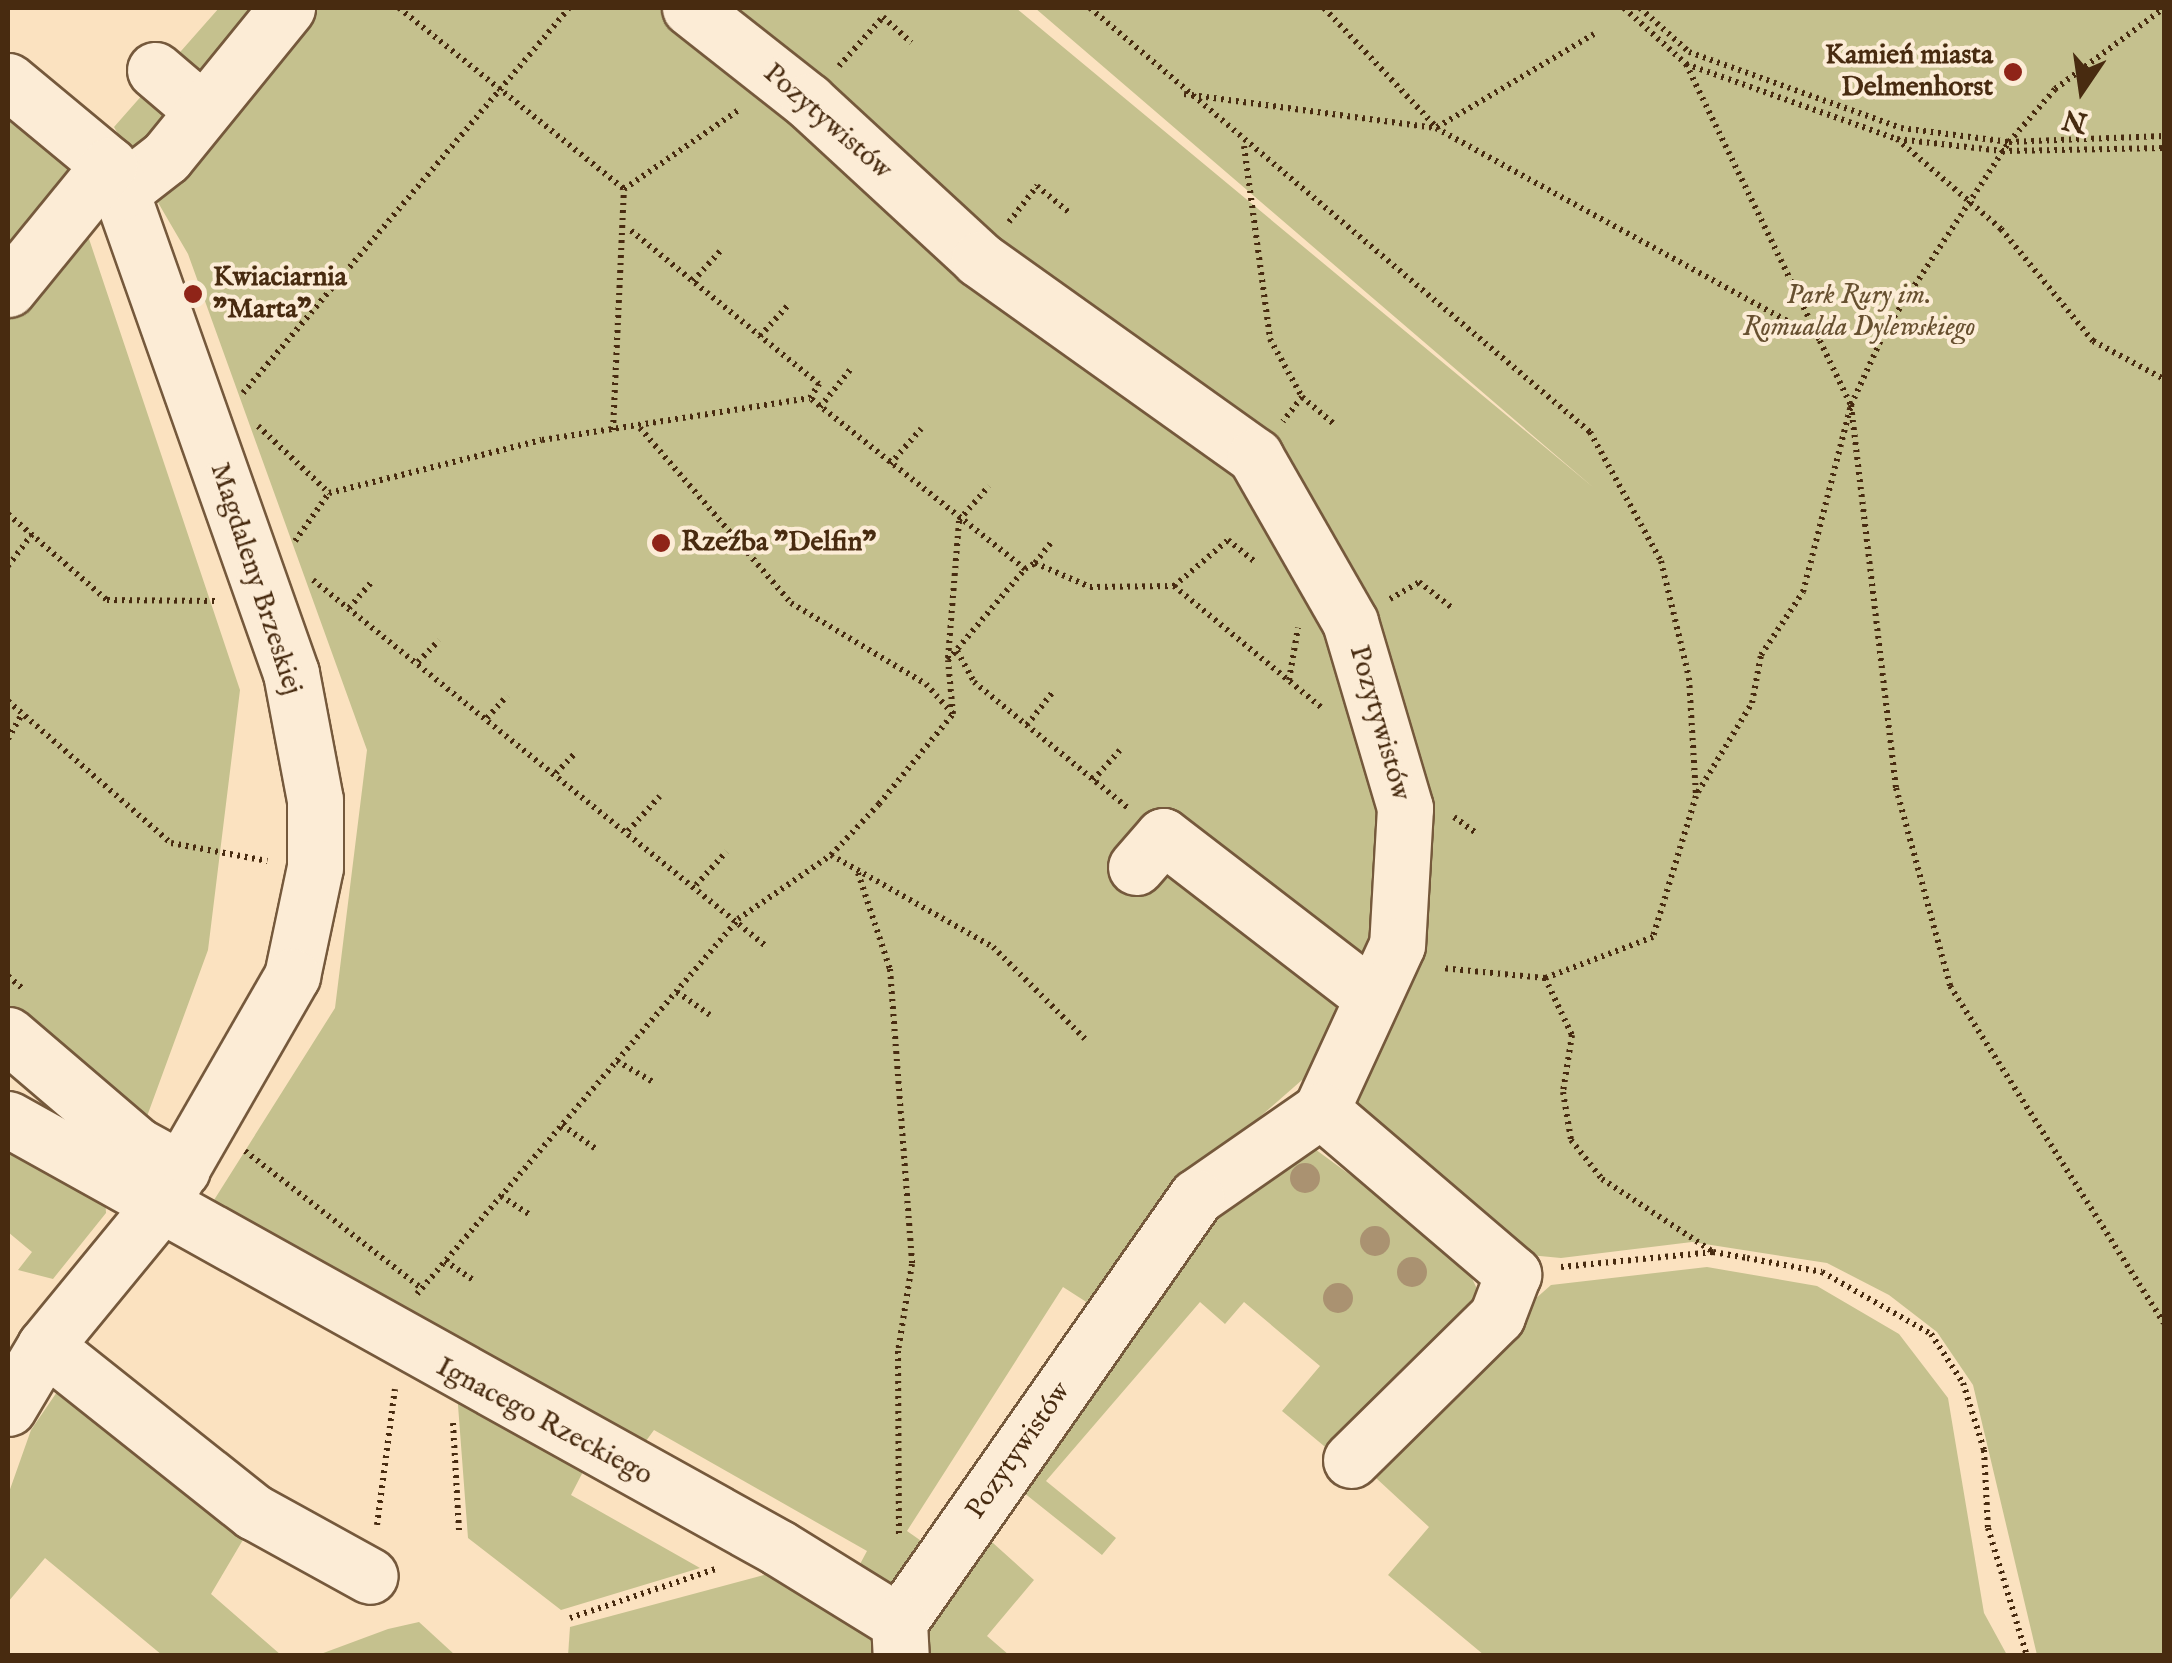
<!DOCTYPE html>
<html>
<head>
<meta charset="utf-8">
<style>
	body { margin:0 }
	#map { position:relative; width:2172px; height:1663px; overflow:hidden; background:#fbe2c0; font-family:"IM FELL English",serif }
	div>[style] { position:absolute }
	.green>* { inset:0; background:#c5c18e }
	.path>* { height:6px; margin-top:-3px; transform-origin:0; background:repeating-linear-gradient(90deg,#482b10 0 2.5px,transparent 0 7.5px) }
	.roads { filter:drop-shadow(2px 0 #75593c) drop-shadow(-2px 0 #75593c) drop-shadow(0 2px #75593c) drop-shadow(0 -2px #75593c) }
	.minor>* { height:55px; margin:-27.5px; padding:0 27.5px; transform-origin:27.5px; border-radius:27.5px; background:#fcecd6 }
	.trees>* { width:30px; height:30px; margin:-15px; border-radius:50%; background:#aa9271 }
	.dots>* { width:28px; height:28px; translate:-50% -50%; box-sizing:border-box; border:5px solid #fcecd6; border-radius:50% }
	span { translate:-50% -50%; white-space:nowrap; text-align:center; line-height:1.15; -webkit-text-stroke:8px #fcecd6; paint-order:stroke }
	.poi-label { font-size:28px; color:#482b10; font-weight:700 }
	.right { translate:-100% -50%; text-align:right }
	.left { translate:0 -50%; text-align:left }
	.street-label { font-size:28px; color:#482b10 }
	.park-label { font-size:28px; color:#675030; font-style:italic }
	.frame { position:absolute; inset:0; border:10px solid #482b10; pointer-events:none }
	.north { position:absolute; left:2032px; top:40px; width:100px; height:100px; -webkit-text-stroke:8px #fcecd6; paint-order:stroke; rotate:193deg; font-size:28px; font-weight:700; line-height:40px; text-align:center; color:#482b10 }
	.north::after { content:''; display:block; margin:auto; width:35px; height:45px; background:#482b10; clip-path:polygon(50% 0,100% 100%,50% 72%,0 100%) }
</style>
</head>
<body>
<div id="map">
	<div class="green">
		<i style="clip-path:polygon(219px 8px,1016px 8px,1594px 488px,1035px 8px,2164px 8px,2164px 1655px,2037px 1655px,1973px 1385px,1937px 1332px,1889px 1295px,1827px 1263px,1692px 1242px,1561px 1258px,1507px 1253px,1302px 1080px,1164px 1201px,1091px 1305px,1063px 1287px,907px 1531px,927px 1545px,886px 1595px,851px 1581px,867px 1551px,654px 1430px,635px 1456px,209px 1208px,335px 1008px,367px 750px,188px 254px,114px 127px)"></i>
		<i style="clip-path:polygon(8px 95px,99px 168px,77px 203px,240px 690px,208px 950px,142px 1130px,8px 1053px)"></i>
		<i style="clip-path:polygon(8px 1135px,105px 1194px,106px 1213px,53px 1279px,18px 1270px,32px 1252px,8px 1232px)"></i>
		<i style="clip-path:polygon(1304px 1141px,1462px 1257px,1486px 1308px,1336px 1456px,1282px 1411px,1320px 1366px,1244px 1302px,1225px 1324px,1200px 1302px,1046px 1481px,1116px 1538px,1102px 1555px,1014px 1485px,1211px 1213px)"></i>
		<i style="clip-path:polygon(1707px 1267px,1817px 1286px,1899px 1334px,1948px 1398px,1984px 1613px,2007px 1655px,1484px 1655px,1388px 1575px,1429px 1527px,1363px 1466px,1508px 1323px,1551px 1285px)"></i>
		<i style="clip-path:polygon(59px 1389px,247px 1533px,211px 1594px,281px 1655px,162px 1655px,45px 1558px,8px 1602px,8px 1495px,31px 1430px)"></i>
		<i style="clip-path:polygon(457px 1392px,587px 1464px,571px 1495px,700px 1568px,561px 1610px,468px 1538px)"></i>
		<i style="clip-path:polygon(983px 1534px,1034px 1580px,987px 1636px,1009px 1655px,927px 1656px,928px 1619px)"></i>
		<i style="clip-path:polygon(775px 1572px,891px 1643px,891px 1656px,568px 1656px,570px 1627px)"></i>
		<i style="clip-path:polygon(419px 1622px,455px 1655px,318px 1655px,388px 1629px)"></i>
	</div>
	<div class="path">
		<i style="left:399px;top:8px;width:289px;rotate:38.8deg"></i>
		<i style="left:624px;top:189px;width:141px;rotate:-34.6deg"></i>
		<i style="left:1090px;top:8px;width:656px;rotate:40.3deg"></i>
		<i style="left:1590px;top:432px;width:147px;rotate:61.2deg"></i>
		<i style="left:1661px;top:561px;width:120px;rotate:76.5deg"></i>
		<i style="left:1689px;top:678px;width:118px;rotate:86.6deg"></i>
		<i style="left:1696px;top:796px;width:147px;rotate:107deg"></i>
		<i style="left:1653px;top:937px;width:116px;rotate:159.2deg"></i>
		<i style="left:1545px;top:978px;width:104px;rotate:-174.5deg"></i>
		<i style="left:1324px;top:8px;width:163px;rotate:46.7deg"></i>
		<i style="left:1624px;top:8px;width:84px;rotate:42.1deg"></i>
		<i style="left:1686px;top:64px;width:224px;rotate:19.6deg"></i>
		<i style="left:1897px;top:139px;width:106px;rotate:6.5deg"></i>
		<i style="left:2002px;top:151px;width:162px;rotate:-1.1deg"></i>
		<i style="left:1640px;top:8px;width:66px;rotate:41.9deg"></i>
		<i style="left:1689px;top:52px;width:225px;rotate:19.7deg"></i>
		<i style="left:1901px;top:128px;width:109px;rotate:7.4deg"></i>
		<i style="left:2009px;top:142px;width:155px;rotate:-2.2deg"></i>
		<i style="left:1594px;top:34px;width:184px;rotate:149.3deg"></i>
		<i style="left:1436px;top:128px;width:440px;rotate:28.8deg"></i>
		<i style="left:1686px;top:64px;width:379px;rotate:64.2deg"></i>
		<i style="left:1851px;top:405px;width:386px;rotate:83.3deg"></i>
		<i style="left:1896px;top:788px;width:205px;rotate:74.7deg"></i>
		<i style="left:1950px;top:986px;width:399px;rotate:57.6deg"></i>
		<i style="left:839px;top:66px;width:66px;rotate:-48.1deg"></i>
		<i style="left:883px;top:17px;width:38px;rotate:42deg"></i>
		<i style="left:1184px;top:94px;width:254px;rotate:7.7deg"></i>
		<i style="left:1897px;top:139px;width:138px;rotate:40.9deg"></i>
		<i style="left:2001px;top:229px;width:145px;rotate:50.6deg"></i>
		<i style="left:2093px;top:341px;width:81px;rotate:28.2deg"></i>
		<i style="left:1244px;top:146px;width:195px;rotate:82.3deg"></i>
		<i style="left:1270px;top:339px;width:66px;rotate:61.1deg"></i>
		<i style="left:1302px;top:397px;width:31px;rotate:128deg"></i>
		<i style="left:1009px;top:222px;width:46px;rotate:-52.1deg"></i>
		<i style="left:1037px;top:186px;width:44px;rotate:39.5deg"></i>
		<i style="left:693px;top:281px;width:43px;rotate:-47.8deg"></i>
		<i style="left:760px;top:336px;width:43px;rotate:-47.8deg"></i>
		<i style="left:243px;top:393px;width:504px;rotate:-49.74deg"></i>
		<i style="left:1302px;top:397px;width:42px;rotate:40.2deg"></i>
		<i style="left:820px;top:407px;width:48px;rotate:-51deg"></i>
		<i style="left:258px;top:426px;width:98px;rotate:43.3deg"></i>
		<i style="left:329px;top:493px;width:219px;rotate:-14deg"></i>
		<i style="left:542px;top:440px;width:271px;rotate:-8.9deg"></i>
		<i style="left:640px;top:428px;width:231px;rotate:49.2deg"></i>
		<i style="left:791px;top:603px;width:157px;rotate:31deg"></i>
		<i style="left:926px;top:684px;width:39px;rotate:48deg"></i>
		<i style="left:613px;top:430px;width:241px;rotate:-87.4deg"></i>
		<i style="left:890px;top:464px;width:47px;rotate:-48.5deg"></i>
		<i style="left:8px;top:514px;width:131px;rotate:41deg"></i>
		<i style="left:107px;top:600px;width:110px;rotate:0.5deg"></i>
		<i style="left:295px;top:541px;width:59px;rotate:-54.7deg"></i>
		<i style="left:1035px;top:563px;width:29px;rotate:-52deg"></i>
		<i style="left:8px;top:566px;width:40px;rotate:-53deg"></i>
		<i style="left:1025px;top:569px;width:12px;rotate:-31deg"></i>
		<i style="left:1035px;top:563px;width:60px;rotate:23.6deg"></i>
		<i style="left:1090px;top:587px;width:84px;rotate:-0.7deg"></i>
		<i style="left:1174px;top:586px;width:193px;rotate:39.5deg"></i>
		<i style="left:313px;top:580px;width:584px;rotate:38.95deg"></i>
		<i style="left:1174px;top:586px;width:71px;rotate:-40.4deg"></i>
		<i style="left:1228px;top:540px;width:36px;rotate:39deg"></i>
		<i style="left:1390px;top:599px;width:34px;rotate:-30deg"></i>
		<i style="left:1419px;top:582px;width:41px;rotate:38deg"></i>
		<i style="left:349px;top:608px;width:35px;rotate:-49deg"></i>
		<i style="left:957px;top:651px;width:35px;rotate:61deg"></i>
		<i style="left:974px;top:682px;width:199px;rotate:39.3deg"></i>
		<i style="left:948px;top:658px;width:138px;rotate:-85.4deg"></i>
		<i style="left:959px;top:520px;width:45px;rotate:-48.6deg"></i>
		<i style="left:418px;top:662px;width:30px;rotate:-46deg"></i>
		<i style="left:1289px;top:680px;width:53px;rotate:-80.2deg"></i>
		<i style="left:8px;top:701px;width:216px;rotate:41.1deg"></i>
		<i style="left:171px;top:843px;width:98px;rotate:10.6deg"></i>
		<i style="left:487px;top:718px;width:30px;rotate:-48deg"></i>
		<i style="left:1027px;top:725px;width:41px;rotate:-52deg"></i>
		<i style="left:8px;top:739px;width:26px;rotate:-61deg"></i>
		<i style="left:556px;top:773px;width:28px;rotate:-46deg"></i>
		<i style="left:1093px;top:780px;width:40px;rotate:-48deg"></i>
		<i style="left:1698px;top:792px;width:104px;rotate:-58.8deg"></i>
		<i style="left:1752px;top:703px;width:49px;rotate:-79.4deg"></i>
		<i style="left:1761px;top:655px;width:76px;rotate:-56.3deg"></i>
		<i style="left:1803px;top:592px;width:193px;rotate:-75.6deg"></i>
		<i style="left:1851px;top:405px;width:84px;rotate:-65.3deg"></i>
		<i style="left:1886px;top:329px;width:224px;rotate:-56.7deg"></i>
		<i style="left:2009px;top:142px;width:70px;rotate:-49deg"></i>
		<i style="left:2055px;top:89px;width:136px;rotate:-36.6deg"></i>
		<i style="left:1454px;top:817px;width:29px;rotate:36deg"></i>
		<i style="left:628px;top:831px;width:47px;rotate:-47.6deg"></i>
		<i style="left:831px;top:855px;width:186px;rotate:29.6deg"></i>
		<i style="left:993px;top:947px;width:130px;rotate:45deg"></i>
		<i style="left:858px;top:873px;width:101px;rotate:71.6deg"></i>
		<i style="left:890px;top:969px;width:296px;rotate:85.7deg"></i>
		<i style="left:912px;top:1264px;width:88px;rotate:99.1deg"></i>
		<i style="left:898px;top:1351px;width:185px;rotate:89.7deg"></i>
		<i style="left:696px;top:885px;width:45px;rotate:-47.7deg"></i>
		<i style="left:8px;top:976px;width:18px;rotate:41deg"></i>
		<i style="left:1545px;top:978px;width:63px;rotate:64.7deg"></i>
		<i style="left:1572px;top:1035px;width:58px;rotate:99deg"></i>
		<i style="left:1563px;top:1092px;width:49px;rotate:80.5deg"></i>
		<i style="left:1571px;top:1140px;width:50px;rotate:51.5deg"></i>
		<i style="left:1602px;top:1179px;width:133px;rotate:33.3deg"></i>
		<i style="left:677px;top:992px;width:40px;rotate:34.9deg"></i>
		<i style="left:617px;top:1061px;width:42px;rotate:30.3deg"></i>
		<i style="left:562px;top:1125px;width:42px;rotate:35.2deg"></i>
		<i style="left:245px;top:1151px;width:223px;rotate:37.9deg"></i>
		<i style="left:501px;top:1196px;width:33px;rotate:33deg"></i>
		<i style="left:445px;top:1261px;width:34px;rotate:34deg"></i>
		<i style="left:1561px;top:1267px;width:153px;rotate:-5.6deg"></i>
		<i style="left:1713px;top:1252px;width:35px;rotate:10deg"></i>
		<i style="left:1747px;top:1258px;width:76px;rotate:10.6deg"></i>
		<i style="left:1822px;top:1272px;width:125px;rotate:29.6deg"></i>
		<i style="left:1931px;top:1334px;width:59px;rotate:56.9deg"></i>
		<i style="left:1963px;top:1383px;width:70px;rotate:72.6deg"></i>
		<i style="left:1984px;top:1450px;width:78px;rotate:87.1deg"></i>
		<i style="left:1988px;top:1528px;width:134px;rotate:73.1deg"></i>
		<i style="left:417px;top:1294px;width:494px;rotate:-49.4deg"></i>
		<i style="left:738px;top:919px;width:113px;rotate:-34.5deg"></i>
		<i style="left:831px;top:855px;width:70px;rotate:-46.7deg"></i>
		<i style="left:879px;top:804px;width:117px;rotate:-50.6deg"></i>
		<i style="left:953px;top:714px;width:54px;rotate:-95.3deg"></i>
		<i style="left:948px;top:660px;width:119px;rotate:-49.8deg"></i>
		<i style="left:1025px;top:569px;width:275px;rotate:-141.5deg"></i>
		<i style="left:810px;top:398px;width:17px;rotate:-57deg"></i>
		<i style="left:819px;top:384px;width:247px;rotate:-140.8deg"></i>
		<i style="left:453px;top:1423px;width:108px;rotate:86.8deg"></i>
		<i style="left:377px;top:1525px;width:137px;rotate:-82.5deg"></i>
		<i style="left:570px;top:1618px;width:154px;rotate:-18.6deg"></i>
		<i style="left:1447px;top:1656px;width:14px"></i>
	</div>
	<div class="roads">
		<div class="minor">
			<i style="left:690px;top:8px;width:150px;rotate:38.2deg"></i>
			<i style="left:808px;top:101px;width:233px;rotate:42.7deg"></i>
			<i style="left:979px;top:259px;width:339px;rotate:35.5deg"></i>
			<i style="left:1255px;top:456px;width:191px;rotate:60.2deg"></i>
			<i style="left:1350px;top:622px;width:194px;rotate:73.5deg"></i>
			<i style="left:1405px;top:808px;width:137px;rotate:93.3deg"></i>
			<i style="left:1397px;top:945px;width:182px;rotate:114.7deg"></i>
			<i style="left:1321px;top:1110px;width:152px;rotate:145.2deg"></i>
			<i style="left:1196px;top:1197px;width:518px;rotate:124.95deg"></i>
			<i style="left:155px;top:70px;width:62px;rotate:40.4deg"></i>
			<i style="left:8px;top:81px;width:131px;rotate:39.7deg"></i>
			<i style="left:109px;top:165px;width:30px;rotate:66deg"></i>
			<i style="left:121px;top:192px;width:510px;rotate:70.54deg"></i>
			<i style="left:291px;top:673px;width:129px;rotate:79.3deg"></i>
			<i style="left:315px;top:800px;width:67px;rotate:90deg"></i>
			<i style="left:315px;top:867px;width:111px;rotate:101.9deg"></i>
			<i style="left:292px;top:976px;width:267px;rotate:119.9deg"></i>
			<i style="left:159px;top:1207px;width:180px;rotate:129.4deg"></i>
			<i style="left:45px;top:1346px;width:72px;rotate:120.8deg"></i>
			<i style="left:121px;top:192px;width:57px;rotate:-37.9deg"></i>
			<i style="left:166px;top:157px;width:192px;rotate:-50.9deg"></i>
			<i style="left:8px;top:289px;width:160px;rotate:-50.8deg"></i>
			<i style="left:1136px;top:867px;width:41px;rotate:-48.9deg"></i>
			<i style="left:1163px;top:836px;width:262px;rotate:37.6deg"></i>
			<i style="left:8px;top:1035px;width:171px;rotate:40.5deg"></i>
			<i style="left:138px;top:1146px;width:50px;rotate:28.6deg"></i>
			<i style="left:1321px;top:1110px;width:253px;rotate:40.5deg"></i>
			<i style="left:1513px;top:1274px;width:45px;rotate:110.9deg"></i>
			<i style="left:1497px;top:1316px;width:205px;rotate:135.4deg"></i>
			<i style="left:8px;top:1119px;width:882px;rotate:29.09deg"></i>
			<i style="left:779px;top:1548px;width:141px;rotate:31.7deg"></i>
			<i style="left:899px;top:1622px;width:34px;rotate:87deg"></i>
			<i style="left:45px;top:1346px;width:267px;rotate:38.5deg"></i>
			<i style="left:254px;top:1512px;width:132px;rotate:28.9deg"></i>
		</div>
	</div>
	<div class="trees">
		<i style="left:1305px;top:1178px"></i>
		<i style="left:1375px;top:1241px"></i>
		<i style="left:1412px;top:1272px"></i>
		<i style="left:1338px;top:1298px"></i>
	</div>
	<div class="dots">
		<i style="left:2013px;top:72px;background:#8f2418"></i>
		<i style="left:193px;top:294px;background:#8f2418"></i>
		<i style="left:661px;top:543px;background:#8f2418"></i>
	</div>
	<div class="poi-label">
		<span class="right" style="left:1993px;top:72px">Kamień miasta<br>Delmenhorst</span>
		<span class="left" style="left:213px;top:294px">Kwiaciarnia<br>"Marta"</span>
		<span class="left" style="left:681px;top:543px">Rzeźba "Delfin"</span>
	</div>
	<div class="street-label">
		<span style="left:827px;top:122px;rotate:41deg">Pozytywistów</span>
		<span style="left:255px;top:579px;rotate:72deg">Magdaleny Brzeskiej</span>
		<span style="left:1379px;top:723px;rotate:74deg">Pozytywistów</span>
		<span style="left:544px;top:1422px;rotate:28deg">Ignacego Rzeckiego</span>
		<span style="left:1019px;top:1451px;rotate:-55deg">Pozytywistów</span>
	</div>
	<div class="park-label">
		<span style="left:1859px;top:312px">Park Rury im.<br>Romualda Dylewskiego</span>
	</div>
	<div class="frame"></div>
	<div class="north">N</div>
</div>
</body>
</html>
